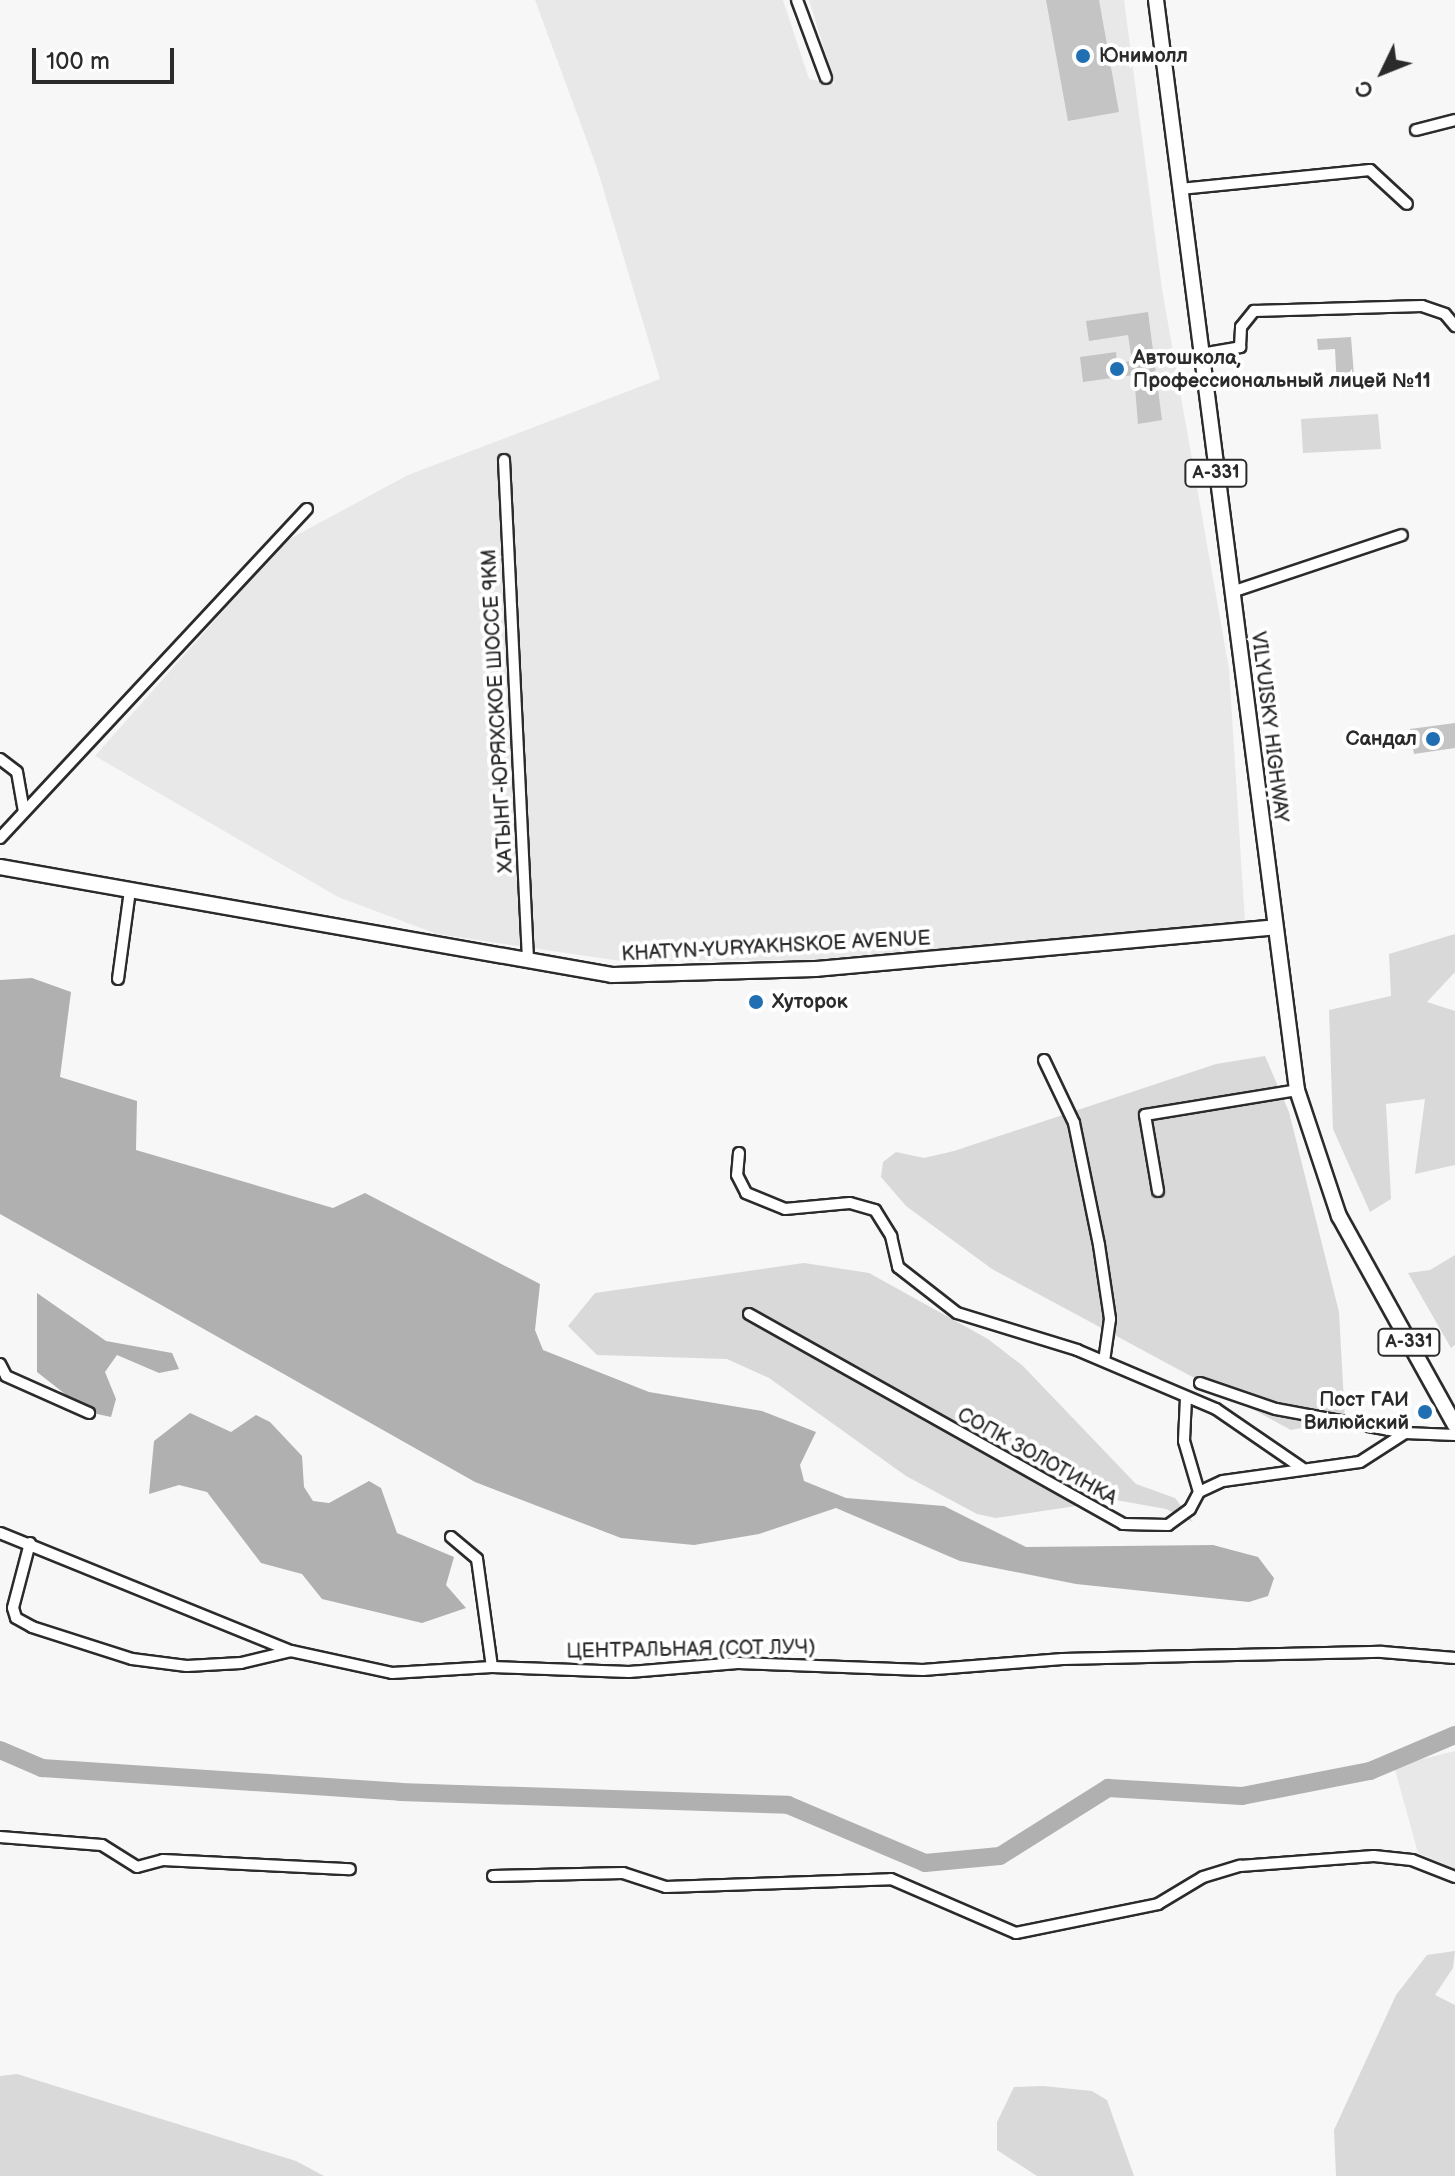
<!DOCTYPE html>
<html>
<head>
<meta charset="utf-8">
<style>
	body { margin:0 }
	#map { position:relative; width:1455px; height:2176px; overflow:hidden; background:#f7f7f7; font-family:"Balsamiq Sans",sans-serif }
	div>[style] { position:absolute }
	.built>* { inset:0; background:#e8e8e8 }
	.green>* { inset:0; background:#d9d9d9 }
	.water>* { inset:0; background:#b0b0b0 }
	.river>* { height:18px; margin:-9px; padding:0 9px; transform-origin:9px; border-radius:9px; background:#b0b0b0 }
	.building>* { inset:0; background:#c4c4c4 }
	.roads { filter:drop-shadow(2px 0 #2b2b2b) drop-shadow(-2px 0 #2b2b2b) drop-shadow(0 2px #2b2b2b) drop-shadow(0 -2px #2b2b2b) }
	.minor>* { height:10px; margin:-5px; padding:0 5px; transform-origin:5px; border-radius:5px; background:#fff }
	.major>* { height:14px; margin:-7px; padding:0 7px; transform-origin:7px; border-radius:7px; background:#fff }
	.dots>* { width:22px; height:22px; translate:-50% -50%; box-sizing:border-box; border:4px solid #fff; border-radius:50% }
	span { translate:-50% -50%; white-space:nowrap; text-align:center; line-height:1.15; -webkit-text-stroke:8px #fff; paint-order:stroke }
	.shield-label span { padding:2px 6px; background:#fff; border:2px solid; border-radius:6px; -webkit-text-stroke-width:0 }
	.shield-label { font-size:18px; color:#2b2b2b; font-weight:700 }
	.poi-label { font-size:20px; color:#2b2b2b; font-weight:700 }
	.left { translate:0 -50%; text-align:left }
	.right { translate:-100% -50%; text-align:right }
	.street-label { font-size:20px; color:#2b2b2b }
	.north { position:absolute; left:1343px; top:32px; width:80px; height:80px; -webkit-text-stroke:6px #fff; paint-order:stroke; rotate:227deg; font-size:22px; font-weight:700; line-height:32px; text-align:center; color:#2b2b2b }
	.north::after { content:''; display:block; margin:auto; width:28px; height:36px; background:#2b2b2b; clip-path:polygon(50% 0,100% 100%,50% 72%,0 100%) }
	.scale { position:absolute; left:32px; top:48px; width:142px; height:36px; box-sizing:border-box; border:4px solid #2b2b2b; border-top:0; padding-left:10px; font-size:24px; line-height:28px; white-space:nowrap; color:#2b2b2b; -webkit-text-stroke:6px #fff; paint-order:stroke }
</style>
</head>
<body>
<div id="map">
	<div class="built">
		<i style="clip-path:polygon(535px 0,783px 0,809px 79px,835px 84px,809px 0,1124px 0,1162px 289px,1229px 669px,1245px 922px,808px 960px,621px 961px,437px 934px,338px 897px,95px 756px,284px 542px,408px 475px,660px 379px,597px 168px)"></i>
		<i style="clip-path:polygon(1455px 1751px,1455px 1869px,1418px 1853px,1394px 1766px)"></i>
	</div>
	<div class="green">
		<i style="clip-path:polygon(1378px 414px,1381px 449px,1303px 453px,1301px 419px)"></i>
		<i style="clip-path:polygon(1455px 934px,1455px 972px,1427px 1002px,1455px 1011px,1455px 1165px,1415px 1174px,1425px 1099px,1386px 1104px,1391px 1199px,1370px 1212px,1333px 1129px,1329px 1010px,1391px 996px,1389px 954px)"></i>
		<i style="clip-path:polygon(1265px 1056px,1289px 1112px,1339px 1312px,1345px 1420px,1291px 1430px,992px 1269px,906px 1206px,881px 1177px,883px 1162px,896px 1152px,924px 1158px,954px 1151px,1216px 1064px)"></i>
		<i style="clip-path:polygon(1455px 1255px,1455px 1345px,1451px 1348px,1408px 1273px,1430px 1270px)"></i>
		<i style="clip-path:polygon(804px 1263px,869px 1273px,988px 1339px,1023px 1366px,1136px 1484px,1175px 1498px,1193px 1522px,1166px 1509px,1116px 1500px,996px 1518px,977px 1514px,906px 1476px,769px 1378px,727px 1359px,597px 1355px,568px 1326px,595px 1293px)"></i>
		<i style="clip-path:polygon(1455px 1951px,1453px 1968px,1435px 1995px,1455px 2005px,1455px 2176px,1336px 2176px,1334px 2130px,1396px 1995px,1427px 1955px)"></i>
		<i style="clip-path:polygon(17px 2074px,296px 2161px,324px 2176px,0 2176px,0 2076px)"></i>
		<i style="clip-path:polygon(1043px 2086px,1092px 2091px,1107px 2100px,1134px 2176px,1037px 2176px,997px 2150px,997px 2122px,1014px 2087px)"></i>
	</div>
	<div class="water">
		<i style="clip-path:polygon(32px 978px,71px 992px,60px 1077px,137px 1101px,136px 1150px,333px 1208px,365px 1193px,540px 1284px,535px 1330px,543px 1350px,649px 1392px,762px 1411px,816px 1432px,800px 1465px,804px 1481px,846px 1498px,944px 1506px,1026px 1547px,1213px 1545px,1258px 1557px,1274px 1578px,1268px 1596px,1249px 1602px,1076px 1584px,960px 1561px,836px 1508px,759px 1534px,694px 1545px,621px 1538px,475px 1482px,0 1214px,0 980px)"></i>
		<i style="clip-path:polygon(37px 1293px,106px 1341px,172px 1353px,179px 1369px,159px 1373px,117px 1355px,105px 1372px,116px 1399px,111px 1417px,88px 1412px,37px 1372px)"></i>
		<i style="clip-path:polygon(190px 1413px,231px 1432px,256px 1415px,270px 1422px,302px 1456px,304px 1487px,313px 1501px,329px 1503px,369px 1481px,381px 1488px,397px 1533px,454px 1557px,446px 1585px,466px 1608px,422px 1623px,322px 1599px,302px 1574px,261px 1563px,207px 1492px,179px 1485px,149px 1494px,154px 1441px)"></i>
	</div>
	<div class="river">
		<i style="left:0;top:1750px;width:46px;rotate:23.2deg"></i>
		<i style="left:42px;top:1768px;width:359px;rotate:3.8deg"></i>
		<i style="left:400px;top:1792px;width:388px;rotate:1.9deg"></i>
		<i style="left:788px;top:1805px;width:149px;rotate:22.9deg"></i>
		<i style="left:925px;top:1863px;width:75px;rotate:-5.3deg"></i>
		<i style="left:1000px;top:1856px;width:128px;rotate:-32.2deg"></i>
		<i style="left:1108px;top:1788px;width:134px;rotate:3.4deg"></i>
		<i style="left:1242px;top:1796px;width:130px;rotate:-11.1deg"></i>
		<i style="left:1370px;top:1771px;width:92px;rotate:-23deg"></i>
	</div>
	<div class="building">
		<i style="clip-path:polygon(1046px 0,1099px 0,1119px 112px,1068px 121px)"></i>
		<i style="clip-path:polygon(1148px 312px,1162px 420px,1138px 424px,1134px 375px,1083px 382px,1080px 357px,1116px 352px,1117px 363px,1132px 361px,1128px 335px,1089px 341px,1086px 321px)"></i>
		<i style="clip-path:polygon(1351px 337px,1355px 388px,1337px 389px,1335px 349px,1318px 350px,1317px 339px)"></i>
		<i style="clip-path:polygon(1455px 723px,1455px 748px,1414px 754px,1410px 729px)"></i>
	</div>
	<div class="roads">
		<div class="minor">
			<i style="left:797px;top:0;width:83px;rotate:69.6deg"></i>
			<i style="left:1416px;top:130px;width:40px;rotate:-14.4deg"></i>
			<i style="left:1180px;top:189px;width:191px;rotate:-5.7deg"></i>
			<i style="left:1370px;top:170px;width:50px;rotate:42.6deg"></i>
			<i style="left:1201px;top:354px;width:40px;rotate:-10deg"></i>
			<i style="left:1240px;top:347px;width:20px;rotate:-87deg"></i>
			<i style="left:1241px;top:327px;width:21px;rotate:-51deg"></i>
			<i style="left:1254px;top:311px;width:168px;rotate:-1.7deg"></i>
			<i style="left:1422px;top:306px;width:24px;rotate:19deg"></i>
			<i style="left:1445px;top:314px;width:16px;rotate:50deg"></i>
			<i style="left:504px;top:460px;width:501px;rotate:87.25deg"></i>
			<i style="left:1232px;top:592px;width:179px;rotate:-18.5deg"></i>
			<i style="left:0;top:759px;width:21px;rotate:37deg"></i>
			<i style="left:17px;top:772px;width:39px;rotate:80deg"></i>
			<i style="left:0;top:838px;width:450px;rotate:-47deg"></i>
			<i style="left:118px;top:979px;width:90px;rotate:-82.3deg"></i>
			<i style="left:1044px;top:1060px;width:70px;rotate:64.5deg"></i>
			<i style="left:1074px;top:1123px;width:125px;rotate:78.4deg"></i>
			<i style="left:1099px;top:1245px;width:75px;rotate:81.5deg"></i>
			<i style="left:1110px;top:1319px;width:42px;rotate:98.1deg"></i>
			<i style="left:739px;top:1153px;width:22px;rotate:95deg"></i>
			<i style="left:737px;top:1175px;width:20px;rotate:63deg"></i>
			<i style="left:746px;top:1193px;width:42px;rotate:22.3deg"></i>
			<i style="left:785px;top:1209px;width:65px;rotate:-5.3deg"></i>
			<i style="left:850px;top:1203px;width:26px;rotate:16deg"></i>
			<i style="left:875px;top:1210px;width:31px;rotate:58deg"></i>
			<i style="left:891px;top:1236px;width:32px;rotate:77deg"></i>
			<i style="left:898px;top:1267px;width:75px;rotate:37.9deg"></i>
			<i style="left:957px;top:1313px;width:126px;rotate:17.1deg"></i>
			<i style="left:1077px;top:1350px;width:151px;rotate:23deg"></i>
			<i style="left:1216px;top:1409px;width:104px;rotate:34.5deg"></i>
			<i style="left:1158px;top:1191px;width:77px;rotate:-99.7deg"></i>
			<i style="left:1145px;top:1115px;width:154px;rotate:-9.3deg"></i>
			<i style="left:749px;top:1314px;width:429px;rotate:29.3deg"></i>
			<i style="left:1123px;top:1524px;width:45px;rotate:1.3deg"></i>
			<i style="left:1168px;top:1525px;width:27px;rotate:-36deg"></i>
			<i style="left:1190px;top:1509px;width:19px;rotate:-62deg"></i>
			<i style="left:1199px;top:1492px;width:26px;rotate:-25deg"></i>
			<i style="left:1223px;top:1481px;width:138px;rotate:-7.9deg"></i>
			<i style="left:1360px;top:1462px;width:54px;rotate:-32.8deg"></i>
			<i style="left:0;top:1364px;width:13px;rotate:63deg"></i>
			<i style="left:6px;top:1376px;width:91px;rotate:24deg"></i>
			<i style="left:1200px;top:1383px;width:80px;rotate:18.9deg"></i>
			<i style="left:1276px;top:1409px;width:131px;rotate:10.5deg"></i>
			<i style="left:1405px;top:1433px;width:50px;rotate:2.3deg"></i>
			<i style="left:1186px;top:1398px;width:43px;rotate:92.7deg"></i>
			<i style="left:1184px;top:1441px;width:53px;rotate:73.6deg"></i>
			<i style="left:0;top:1533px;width:314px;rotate:22.1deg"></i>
			<i style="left:291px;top:1651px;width:103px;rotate:12.3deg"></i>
			<i style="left:392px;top:1673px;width:100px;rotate:-3.4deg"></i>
			<i style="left:492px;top:1667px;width:137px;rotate:2.1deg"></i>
			<i style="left:629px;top:1672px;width:109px;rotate:-4.7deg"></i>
			<i style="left:738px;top:1663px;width:185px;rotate:2.2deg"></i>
			<i style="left:923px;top:1670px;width:140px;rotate:-4.5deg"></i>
			<i style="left:1063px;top:1659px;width:319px;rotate:-1.3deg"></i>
			<i style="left:1382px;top:1652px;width:73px;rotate:4.7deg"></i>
			<i style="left:451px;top:1537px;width:34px;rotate:40deg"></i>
			<i style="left:477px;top:1559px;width:109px;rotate:82.1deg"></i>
			<i style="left:30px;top:1543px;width:67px;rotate:104.7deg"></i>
			<i style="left:13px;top:1608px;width:10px;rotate:73deg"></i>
			<i style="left:16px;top:1618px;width:18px;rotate:29deg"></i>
			<i style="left:32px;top:1627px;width:105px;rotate:17.7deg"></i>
			<i style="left:132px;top:1659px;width:55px;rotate:7.3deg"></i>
			<i style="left:187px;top:1666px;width:54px;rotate:-3.2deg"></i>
			<i style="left:241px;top:1663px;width:51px;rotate:-13.5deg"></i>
			<i style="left:0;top:1837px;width:102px;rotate:4.5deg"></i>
			<i style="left:102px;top:1845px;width:41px;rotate:32.2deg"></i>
			<i style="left:137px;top:1867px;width:27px;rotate:-15deg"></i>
			<i style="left:163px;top:1860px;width:187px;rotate:2.8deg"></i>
			<i style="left:493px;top:1876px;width:130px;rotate:-1.3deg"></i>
			<i style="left:623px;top:1873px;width:45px;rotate:18deg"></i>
			<i style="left:666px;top:1887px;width:225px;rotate:-2deg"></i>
			<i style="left:891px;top:1879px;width:136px;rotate:23.4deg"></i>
			<i style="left:1016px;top:1933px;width:145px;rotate:-11.5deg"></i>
			<i style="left:1158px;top:1904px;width:52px;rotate:-31deg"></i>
			<i style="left:1203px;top:1877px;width:39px;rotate:-17deg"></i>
			<i style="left:1240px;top:1866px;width:134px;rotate:-4.3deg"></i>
			<i style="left:1374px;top:1856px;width:38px;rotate:6deg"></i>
			<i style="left:1412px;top:1860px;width:46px;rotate:21.6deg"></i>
		</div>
		<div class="major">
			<i style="left:1156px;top:0;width:1099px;rotate:82.63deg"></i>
			<i style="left:1297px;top:1090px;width:133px;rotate:71.6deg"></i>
			<i style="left:1339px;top:1216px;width:239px;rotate:61deg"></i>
			<i style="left:0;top:867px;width:621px;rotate:10.01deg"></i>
			<i style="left:612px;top:975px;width:204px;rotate:-1.7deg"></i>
			<i style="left:816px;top:969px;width:460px;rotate:-5.2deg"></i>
		</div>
	</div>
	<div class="dots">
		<i style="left:1083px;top:56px;background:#1f6fb2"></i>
		<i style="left:1117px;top:369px;background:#1f6fb2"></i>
		<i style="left:1433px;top:739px;background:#1f6fb2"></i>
		<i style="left:756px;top:1002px;background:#1f6fb2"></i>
		<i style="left:1425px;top:1412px;background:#1f6fb2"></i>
	</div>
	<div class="shield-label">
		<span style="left:1216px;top:473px">А-331</span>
		<span style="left:1409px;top:1342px">А-331</span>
	</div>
	<div class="poi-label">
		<span class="left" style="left:1099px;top:56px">Юнимолл</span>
		<span class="left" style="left:1133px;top:370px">Автошкола,<br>Профессиональный лицей №11</span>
		<span class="right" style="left:1417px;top:739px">Сандал</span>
		<span class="left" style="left:772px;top:1002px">Хуторок</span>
		<span class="right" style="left:1409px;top:1412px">Пост ГАИ<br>Вилюйский</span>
	</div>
	<div class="street-label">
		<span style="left:498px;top:711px;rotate:-93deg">ХАТЫНГ-ЮРЯХСКОЕ ШОССЕ 9КМ</span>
		<span style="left:1269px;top:727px;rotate:83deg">VILYUISKY HIGHWAY</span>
		<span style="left:776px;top:947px;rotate:-3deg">KHATYN-YURYAKHSKOE AVENUE</span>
		<span style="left:1037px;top:1457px;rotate:29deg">СОПК ЗОЛОТИНКА</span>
		<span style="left:691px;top:1650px;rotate:-1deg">ЦЕНТРАЛЬНАЯ (СОТ ЛУЧ)</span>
	</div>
	<div class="north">С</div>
	<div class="scale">100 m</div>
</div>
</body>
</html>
